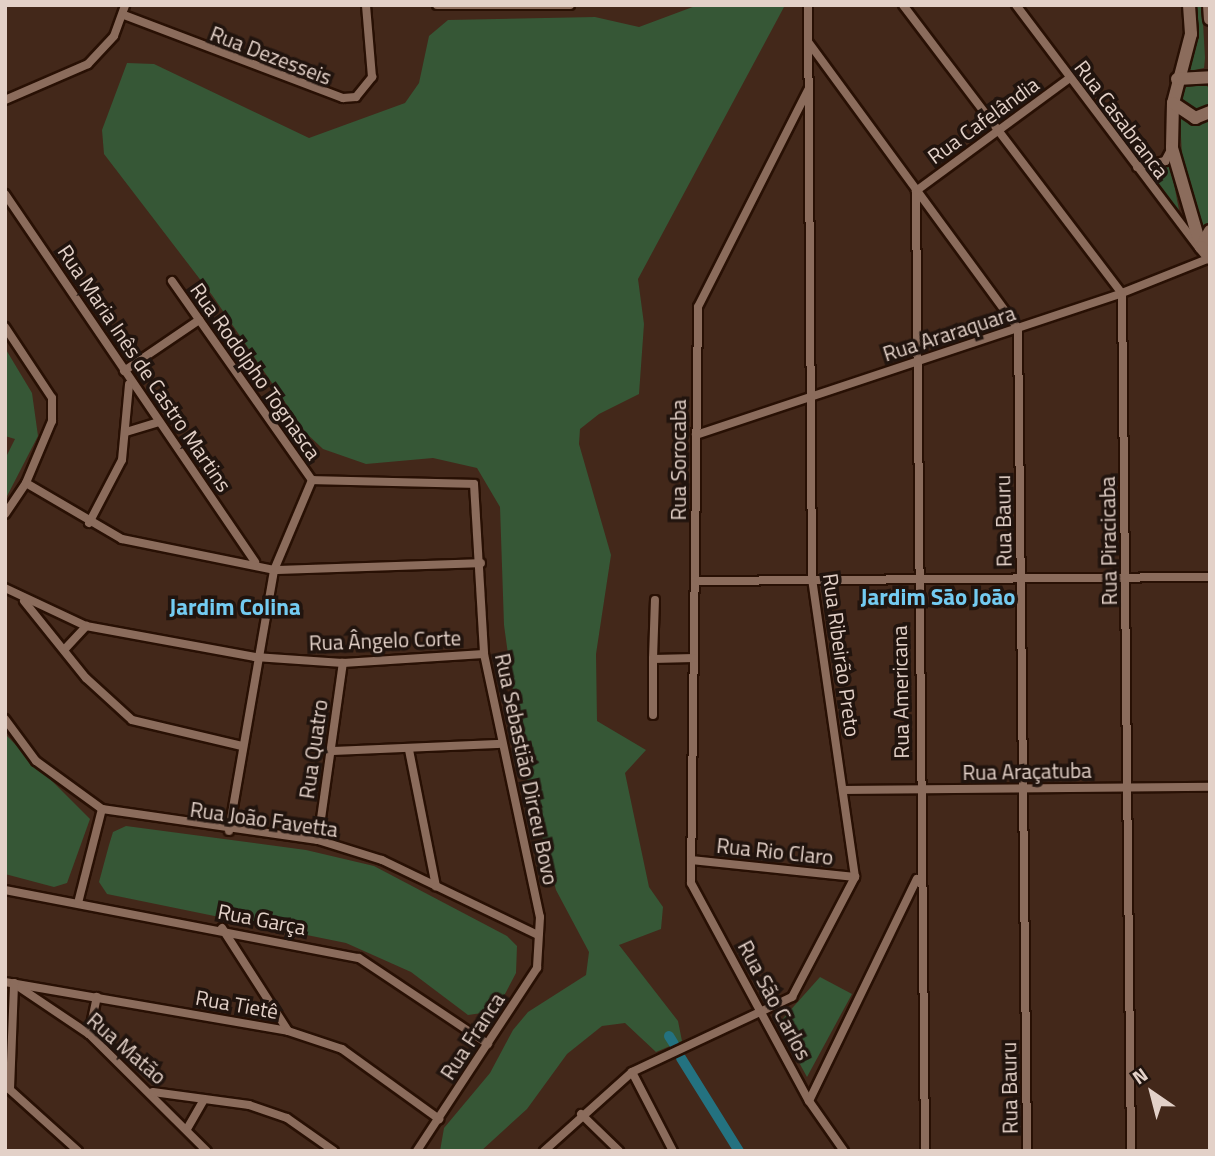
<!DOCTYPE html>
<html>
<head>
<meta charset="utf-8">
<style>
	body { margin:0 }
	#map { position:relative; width:1215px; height:1156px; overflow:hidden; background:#43281a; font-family:"Titillium Web",sans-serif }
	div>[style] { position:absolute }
	.green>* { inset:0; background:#365736 }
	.round { border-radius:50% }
	.canal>* { height:10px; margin:-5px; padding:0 5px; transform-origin:5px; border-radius:5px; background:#247280 }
	.roads { filter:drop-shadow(2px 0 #281004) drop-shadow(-2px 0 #281004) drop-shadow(0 2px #281004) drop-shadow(0 -2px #281004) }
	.minor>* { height:8px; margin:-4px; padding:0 4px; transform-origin:4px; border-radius:4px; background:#8b6c5c }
	.secondary>* { height:12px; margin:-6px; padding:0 6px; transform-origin:6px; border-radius:6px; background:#8b6c5c }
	span { translate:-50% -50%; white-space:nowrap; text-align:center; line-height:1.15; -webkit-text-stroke:7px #21140e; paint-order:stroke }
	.street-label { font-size:21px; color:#e3d1c8 }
	.neighbourhood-label { font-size:23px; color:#73cbf1; font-weight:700 }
	.frame { position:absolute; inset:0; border:7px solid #e3d1c8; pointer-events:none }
	.north { position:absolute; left:1117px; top:1058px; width:70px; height:70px; -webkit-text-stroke:5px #21140e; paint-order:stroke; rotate:325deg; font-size:19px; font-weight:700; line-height:28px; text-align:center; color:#e3d1c8 }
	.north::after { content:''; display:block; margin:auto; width:24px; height:32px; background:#e3d1c8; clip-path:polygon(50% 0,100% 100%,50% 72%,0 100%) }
</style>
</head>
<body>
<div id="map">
	<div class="green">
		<i style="clip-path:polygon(698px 5px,784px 7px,638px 279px,644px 324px,639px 394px,599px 414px,580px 429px,579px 444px,611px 555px,596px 654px,597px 721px,646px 750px,625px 773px,649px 887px,663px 907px,661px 929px,619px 945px,678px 1021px,682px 1041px,656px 1052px,625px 1023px,602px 1026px,567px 1054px,527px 1109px,481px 1151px,440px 1151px,444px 1128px,490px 1073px,513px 1030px,528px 1012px,586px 975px,589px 952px,556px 890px,523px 764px,504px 625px,500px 507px,477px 468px,433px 458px,366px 464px,323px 449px,306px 433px,212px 295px,104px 154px,102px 130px,127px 63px,154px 64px,309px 138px,405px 103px,419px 83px,429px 36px,448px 20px,595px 17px,639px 27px)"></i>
		<i style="clip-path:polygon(1196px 5px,1202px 5px,1205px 58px,1204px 68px,1190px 71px)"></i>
		<i class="round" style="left:1181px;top:81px;width:30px;height:30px"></i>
		<i style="clip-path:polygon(1180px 118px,1210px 122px,1210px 226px,1204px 229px,1183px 175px)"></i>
		<i style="clip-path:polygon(1170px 163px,1179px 210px,1177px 211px,1148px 172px)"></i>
		<i style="clip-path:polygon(5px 348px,32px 393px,38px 436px,5px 500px,5px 459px,15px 439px,5px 436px)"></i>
		<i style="clip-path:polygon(5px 734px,90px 819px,67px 883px,54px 887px,5px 874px)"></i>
		<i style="clip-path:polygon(126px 826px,306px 850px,374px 866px,507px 936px,517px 946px,516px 973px,496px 1011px,468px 1015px,411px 972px,346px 943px,107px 894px,99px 882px,109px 845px,113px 832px)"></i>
		<i style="clip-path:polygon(820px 977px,852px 994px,807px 1077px,778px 1024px)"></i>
	</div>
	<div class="canal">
		<i style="left:669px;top:1036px;width:9px;rotate:58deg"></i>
		<i style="left:681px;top:1058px;width:110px;rotate:58.1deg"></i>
	</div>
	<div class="roads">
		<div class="minor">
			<i style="left:437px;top:5px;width:133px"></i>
			<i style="left:903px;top:5px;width:362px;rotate:52.8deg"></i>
			<i style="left:1122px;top:293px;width:858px;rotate:89.4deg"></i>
			<i style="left:1016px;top:5px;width:306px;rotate:53deg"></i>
			<i style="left:124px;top:15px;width:234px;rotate:20.8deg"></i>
			<i style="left:343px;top:98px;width:13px;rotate:-4deg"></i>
			<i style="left:356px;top:97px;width:26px;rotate:-51deg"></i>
			<i style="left:372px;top:77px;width:72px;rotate:-94.8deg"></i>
			<i style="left:809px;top:43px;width:354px;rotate:53.8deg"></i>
			<i style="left:1018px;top:329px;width:822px;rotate:89.37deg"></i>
			<i style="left:808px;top:90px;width:243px;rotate:116.9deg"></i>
			<i style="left:698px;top:307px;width:576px;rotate:90.7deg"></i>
			<i style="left:691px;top:883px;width:248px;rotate:61.6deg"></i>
			<i style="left:809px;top:1101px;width:61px;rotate:55deg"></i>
			<i style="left:5px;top:100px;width:90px;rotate:-23.4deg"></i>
			<i style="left:88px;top:64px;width:38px;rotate:-47deg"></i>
			<i style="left:114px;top:36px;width:33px;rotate:-70deg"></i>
			<i style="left:1137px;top:167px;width:29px;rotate:-12deg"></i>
			<i style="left:1165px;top:161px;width:15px;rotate:-62deg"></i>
			<i style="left:5px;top:194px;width:445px;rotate:55.8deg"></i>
			<i style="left:172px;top:281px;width:243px;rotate:54.9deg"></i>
			<i style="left:5px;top:327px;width:85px;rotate:56.5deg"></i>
			<i style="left:52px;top:398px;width:23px;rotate:90deg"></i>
			<i style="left:52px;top:421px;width:67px;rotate:112.8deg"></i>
			<i style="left:26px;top:483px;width:37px;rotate:124deg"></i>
			<i style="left:124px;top:371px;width:91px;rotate:-34.2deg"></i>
			<i style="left:126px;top:432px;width:34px;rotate:-17deg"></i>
			<i style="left:696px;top:435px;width:449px;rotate:-18.4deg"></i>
			<i style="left:1122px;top:293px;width:95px;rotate:-21.7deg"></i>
			<i style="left:312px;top:480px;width:162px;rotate:1.4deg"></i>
			<i style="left:474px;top:484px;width:170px;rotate:86.6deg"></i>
			<i style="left:484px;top:654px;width:269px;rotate:78deg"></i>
			<i style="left:540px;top:917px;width:51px;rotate:93.4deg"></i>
			<i style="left:537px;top:968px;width:219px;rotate:123.3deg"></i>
			<i style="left:26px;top:483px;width:111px;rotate:30.3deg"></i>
			<i style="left:122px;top:539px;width:155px;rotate:11.5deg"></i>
			<i style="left:274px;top:570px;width:207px;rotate:-1.9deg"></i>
			<i style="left:89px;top:523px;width:71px;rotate:-62.4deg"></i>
			<i style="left:122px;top:460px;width:76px;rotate:-84.7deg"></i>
			<i style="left:695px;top:581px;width:515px;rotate:-0.45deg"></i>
			<i style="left:5px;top:588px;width:89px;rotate:25.1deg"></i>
			<i style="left:86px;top:626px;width:172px;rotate:10.4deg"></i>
			<i style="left:255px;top:657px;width:88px;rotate:3.9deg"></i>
			<i style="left:343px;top:663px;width:141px;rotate:-3.7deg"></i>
			<i style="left:24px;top:601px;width:99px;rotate:51.2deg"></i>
			<i style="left:86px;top:678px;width:62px;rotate:42.4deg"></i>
			<i style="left:132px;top:720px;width:113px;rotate:13.3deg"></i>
			<i style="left:64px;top:650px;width:33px;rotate:-47deg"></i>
			<i style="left:653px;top:659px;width:59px;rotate:-88.1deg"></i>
			<i style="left:653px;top:715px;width:56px;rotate:-90deg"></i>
			<i style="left:653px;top:659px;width:41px;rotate:-1.4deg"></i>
			<i style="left:5px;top:719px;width:52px;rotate:53.6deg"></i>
			<i style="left:36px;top:761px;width:82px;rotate:36deg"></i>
			<i style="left:102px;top:809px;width:218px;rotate:8.2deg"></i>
			<i style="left:318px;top:840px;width:67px;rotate:17.4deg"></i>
			<i style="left:382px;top:860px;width:173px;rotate:25.7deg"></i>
			<i style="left:409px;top:750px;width:139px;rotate:78.8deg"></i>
			<i style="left:331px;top:751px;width:168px;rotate:-2.4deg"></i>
			<i style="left:844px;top:790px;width:366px;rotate:-0.5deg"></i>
			<i style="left:229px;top:831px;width:265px;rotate:-80.2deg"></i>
			<i style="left:274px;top:570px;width:98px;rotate:-67.1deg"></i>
			<i style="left:318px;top:840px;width:179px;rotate:-82deg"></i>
			<i style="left:691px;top:860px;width:165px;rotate:5.9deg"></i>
			<i style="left:5px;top:890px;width:360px;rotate:10.9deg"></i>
			<i style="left:359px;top:958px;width:155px;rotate:33.7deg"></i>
			<i style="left:78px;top:903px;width:97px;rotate:-75.7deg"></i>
			<i style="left:222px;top:928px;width:122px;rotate:57.3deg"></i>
			<i style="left:5px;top:982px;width:287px;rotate:9.8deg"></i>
			<i style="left:288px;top:1031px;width:57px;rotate:18.4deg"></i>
			<i style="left:342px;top:1049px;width:120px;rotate:35.8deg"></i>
			<i style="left:16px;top:985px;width:88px;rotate:33.9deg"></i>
			<i style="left:89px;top:1034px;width:166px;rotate:44.8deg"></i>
			<i style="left:89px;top:1034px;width:38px;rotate:-78deg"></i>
			<i style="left:632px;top:1072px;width:89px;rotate:62.6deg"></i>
			<i style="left:8px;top:1088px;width:94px;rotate:42deg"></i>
			<i style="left:10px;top:1089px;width:106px;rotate:-87.8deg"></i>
			<i style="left:153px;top:1092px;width:97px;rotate:7.7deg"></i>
			<i style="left:249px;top:1105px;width:40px;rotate:18.9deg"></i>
			<i style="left:287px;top:1118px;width:57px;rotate:35.1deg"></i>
			<i style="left:809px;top:1101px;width:247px;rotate:-64.1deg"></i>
			<i style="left:581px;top:1114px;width:53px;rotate:44.2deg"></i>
			<i style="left:187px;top:1129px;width:34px;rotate:-60deg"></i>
			<i style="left:544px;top:1151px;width:118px;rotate:-41.9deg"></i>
			<i style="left:632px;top:1072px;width:177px;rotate:-25.1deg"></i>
			<i style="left:792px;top:997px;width:136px;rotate:-62.3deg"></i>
			<i style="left:855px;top:877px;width:302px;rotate:-98.2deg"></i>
			<i style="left:812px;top:578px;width:573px;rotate:-90.4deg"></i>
			<i style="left:925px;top:1151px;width:960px;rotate:-90.54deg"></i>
			<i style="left:916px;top:191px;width:191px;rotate:-36.3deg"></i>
		</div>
		<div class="secondary">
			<i style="left:1189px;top:5px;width:29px;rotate:86deg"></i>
			<i style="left:1191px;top:34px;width:71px;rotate:104.6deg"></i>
			<i style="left:1173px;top:103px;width:45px;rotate:91.3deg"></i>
			<i style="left:1172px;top:148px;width:103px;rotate:73.7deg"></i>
			<i style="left:1209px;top:5px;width:14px;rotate:86deg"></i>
			<i style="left:1177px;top:79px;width:33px;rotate:-3deg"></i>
			<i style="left:1173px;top:103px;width:27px;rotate:34deg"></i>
			<i style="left:1195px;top:118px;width:16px;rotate:-22deg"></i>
			<i style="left:1210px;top:231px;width:18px;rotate:119deg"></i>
			<i style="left:1201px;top:247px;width:14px;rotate:51deg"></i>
		</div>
	</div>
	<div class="street-label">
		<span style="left:271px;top:55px;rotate:21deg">Rua Dezesseis</span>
		<span style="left:1122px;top:119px;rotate:53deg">Rua Casabranca</span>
		<span style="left:983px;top:120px;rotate:-36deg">Rua Cafelândia</span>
		<span style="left:949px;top:333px;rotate:-18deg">Rua Araraquara</span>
		<span style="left:145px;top:368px;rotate:56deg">Rua Maria Inês de Castro Martins</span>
		<span style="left:256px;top:371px;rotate:55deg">Rua Rodolpho Tognasca</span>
		<span style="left:678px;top:460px;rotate:-90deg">Rua Sorocaba</span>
		<span style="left:1003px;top:521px;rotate:-91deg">Rua Bauru</span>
		<span style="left:1108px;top:541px;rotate:-91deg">Rua Piracicaba</span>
		<span style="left:385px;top:640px;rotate:-2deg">Rua Ângelo Corte</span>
		<span style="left:842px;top:655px;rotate:82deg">Rua Ribeirão Preto</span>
		<span style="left:900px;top:692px;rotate:-91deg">Rua Americana</span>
		<span style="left:313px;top:749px;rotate:-82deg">Rua Quatro</span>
		<span style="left:527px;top:769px;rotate:78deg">Rua Sebastião Dirceu Bovo</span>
		<span style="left:1027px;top:771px;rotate:-1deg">Rua Araçatuba</span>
		<span style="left:264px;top:819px;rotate:8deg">Rua João Favetta</span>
		<span style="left:775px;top:851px;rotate:6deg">Rua Rio Claro</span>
		<span style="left:262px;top:919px;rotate:11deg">Rua Garça</span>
		<span style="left:775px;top:1000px;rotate:62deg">Rua São Carlos</span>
		<span style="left:237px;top:1004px;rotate:10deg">Rua Tietê</span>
		<span style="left:472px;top:1036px;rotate:-57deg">Rua Franca</span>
		<span style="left:127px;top:1048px;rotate:41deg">Rua Matão</span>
		<span style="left:1009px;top:1088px;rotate:-91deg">Rua Bauru</span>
	</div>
	<div class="neighbourhood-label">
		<span style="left:938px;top:597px">Jardim São João</span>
		<span style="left:235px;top:607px">Jardim Colina</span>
	</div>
	<div class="frame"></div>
	<div class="north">N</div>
</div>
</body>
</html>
